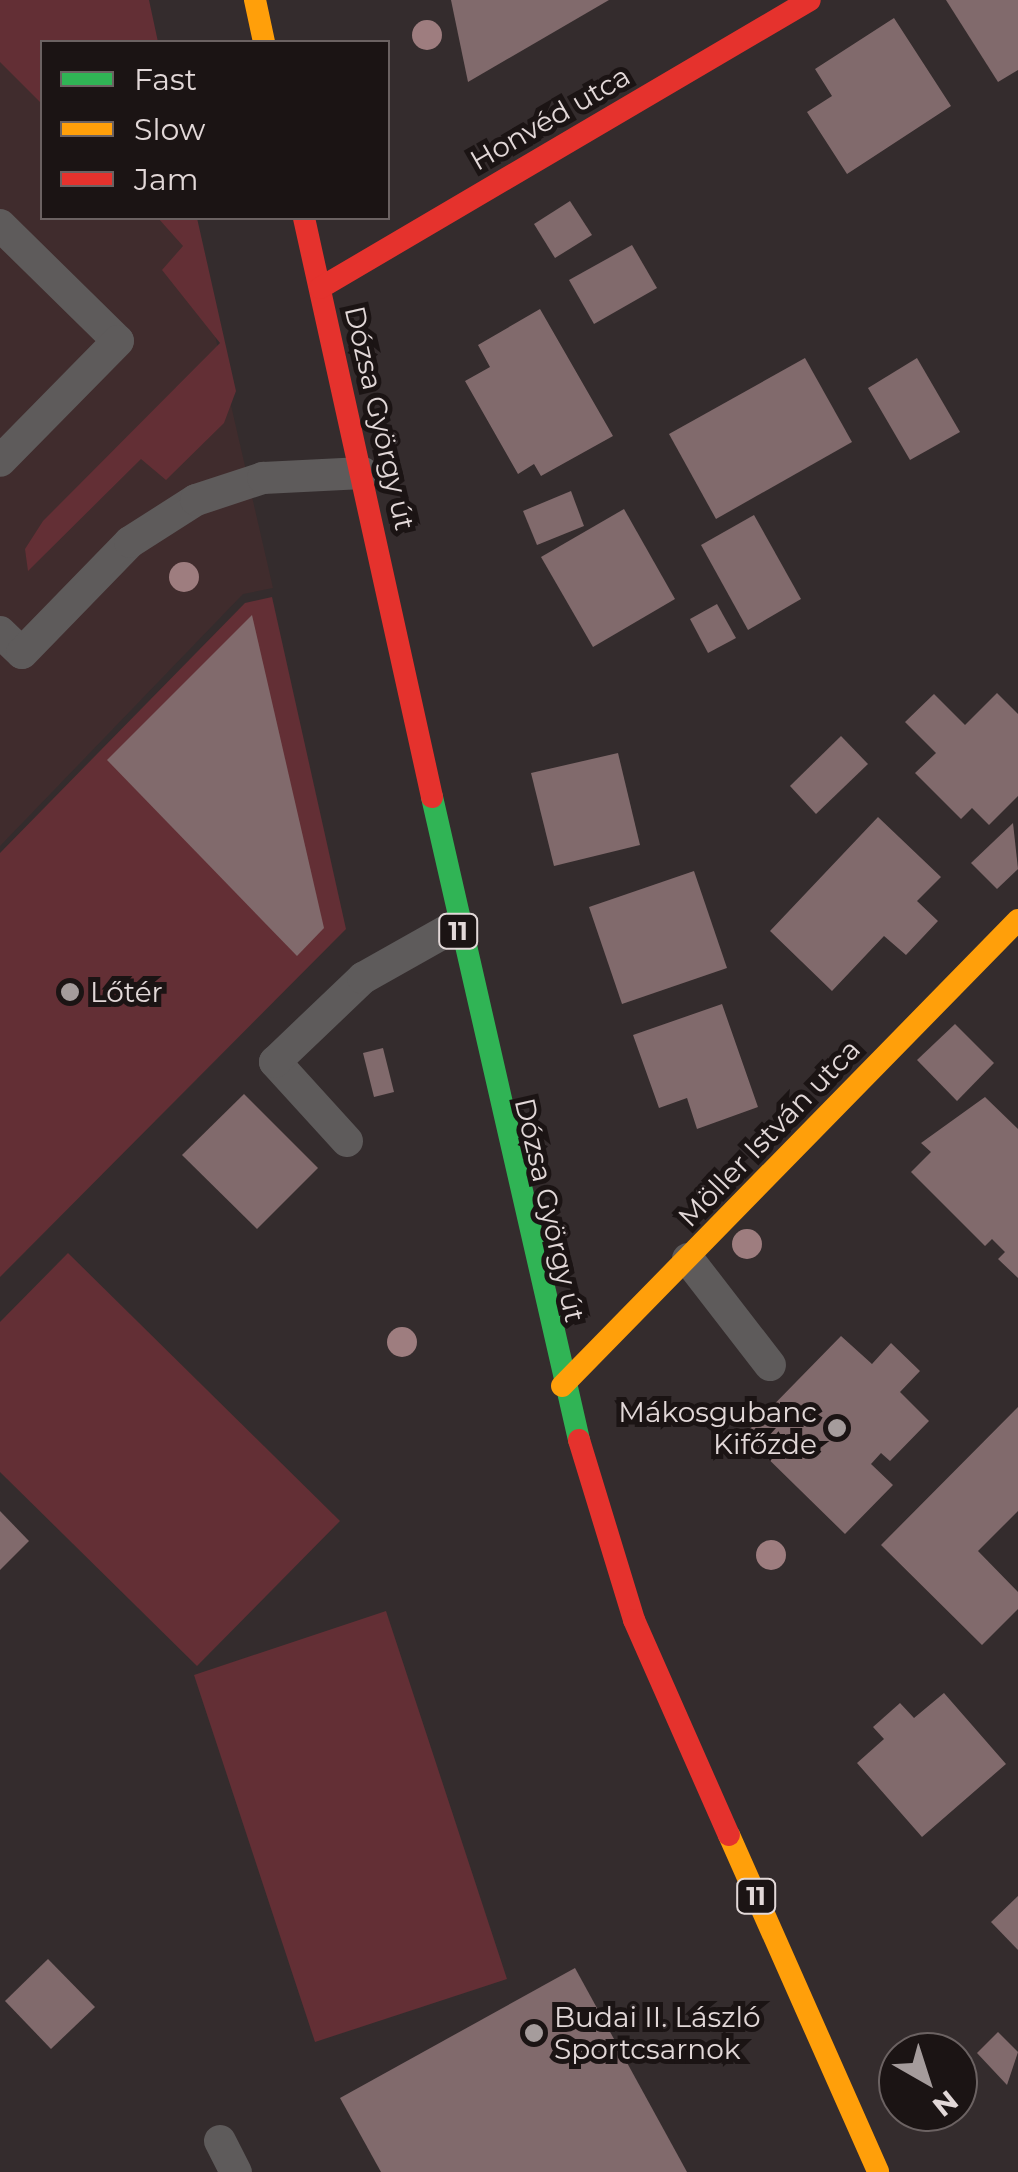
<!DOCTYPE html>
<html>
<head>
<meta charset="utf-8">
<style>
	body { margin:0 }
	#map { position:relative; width:1018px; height:2172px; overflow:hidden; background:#342c2d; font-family:Montserrat,sans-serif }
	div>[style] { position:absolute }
	.built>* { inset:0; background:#402c2d }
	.green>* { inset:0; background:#632f35 }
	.building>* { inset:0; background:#816a6c }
	.lane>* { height:32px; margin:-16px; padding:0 16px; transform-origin:16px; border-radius:16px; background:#5e5b5b }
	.fast>* { height:22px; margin:-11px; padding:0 11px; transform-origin:11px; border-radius:11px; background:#30b455 }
	.slow>* { height:22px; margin:-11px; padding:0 11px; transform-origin:11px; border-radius:11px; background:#ff9f0a }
	.jam>* { height:22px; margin:-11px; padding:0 11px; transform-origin:11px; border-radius:11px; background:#e5322d }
	.trees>* { width:30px; height:30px; margin:-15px; border-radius:50%; background:#9e7d7f }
	.dots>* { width:28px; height:28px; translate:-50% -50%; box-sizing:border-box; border:5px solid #1b1414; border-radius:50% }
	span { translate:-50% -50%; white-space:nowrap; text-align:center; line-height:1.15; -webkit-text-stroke:10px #1b1414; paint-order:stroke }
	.shield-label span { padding:2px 8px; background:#1b1414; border:2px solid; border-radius:8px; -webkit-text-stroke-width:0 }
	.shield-label { font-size:25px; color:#e2d8d8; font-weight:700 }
	.street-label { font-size:28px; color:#e2d8d8 }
	.poi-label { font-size:28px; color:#e2d8d8 }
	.left { translate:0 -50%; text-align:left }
	.right { translate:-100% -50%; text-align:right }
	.legend { position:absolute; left:40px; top:40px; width:350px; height:180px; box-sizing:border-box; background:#1b1414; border:2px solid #6b6262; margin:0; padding:12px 18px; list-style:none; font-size:30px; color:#e2d8d8 }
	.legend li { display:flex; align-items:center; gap:20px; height:50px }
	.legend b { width:50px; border:2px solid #6b6262 }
	.north { position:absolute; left:878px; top:2032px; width:100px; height:100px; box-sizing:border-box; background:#1b1414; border:2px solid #6b6262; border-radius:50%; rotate:141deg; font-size:28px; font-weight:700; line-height:40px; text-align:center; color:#e2d8d8 }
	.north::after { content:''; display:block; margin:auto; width:35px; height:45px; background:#a59c9c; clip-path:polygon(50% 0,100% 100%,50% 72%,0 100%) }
</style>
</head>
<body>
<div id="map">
	<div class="built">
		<i style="clip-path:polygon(0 0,42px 42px,42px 218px,188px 218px,273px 588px,243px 594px,0 846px)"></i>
	</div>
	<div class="green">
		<i style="clip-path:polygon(0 0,149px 0,158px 42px,42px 42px,42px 104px,0 62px)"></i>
		<i style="clip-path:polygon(158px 218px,197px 218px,236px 391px,224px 423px,166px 480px,141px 459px,28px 571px,25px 549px,43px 521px,220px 343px,162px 270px,183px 246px)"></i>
		<i style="clip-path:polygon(272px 597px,346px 929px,0 1277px,0 853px,245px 603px)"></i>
		<i style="clip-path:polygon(68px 1253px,340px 1521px,197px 1666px,0 1472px,0 1322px)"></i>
		<i style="clip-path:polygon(386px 1611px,507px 1979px,315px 2042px,194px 1675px)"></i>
	</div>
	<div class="building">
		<i style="clip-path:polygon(451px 0,609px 0,468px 82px)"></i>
		<i style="clip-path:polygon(946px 0,1018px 0,1018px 70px,998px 82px)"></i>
		<i style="clip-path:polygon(894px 18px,951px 106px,847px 174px,807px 112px,832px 96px,815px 69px)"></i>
		<i style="clip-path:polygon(570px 201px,592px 235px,555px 258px,534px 224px)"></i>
		<i style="clip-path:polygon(632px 245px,657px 288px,594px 324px,569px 280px)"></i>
		<i style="clip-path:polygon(540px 309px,613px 436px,541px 476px,534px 464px,518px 474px,465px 381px,490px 367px,478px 345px)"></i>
		<i style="clip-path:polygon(805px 358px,852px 442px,716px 519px,669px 434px)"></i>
		<i style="clip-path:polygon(917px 358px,960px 432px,910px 460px,868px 388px)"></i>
		<i style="clip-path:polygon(571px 491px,584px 526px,537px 545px,523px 511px)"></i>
		<i style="clip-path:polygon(624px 509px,675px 599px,593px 647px,541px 557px)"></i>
		<i style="clip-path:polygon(754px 515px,801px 599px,748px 630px,701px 545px)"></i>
		<i style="clip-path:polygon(717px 604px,736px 638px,708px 653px,690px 619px)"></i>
		<i style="clip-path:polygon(252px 615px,324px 928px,297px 956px,107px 760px)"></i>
		<i style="clip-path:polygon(997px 693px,1018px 714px,1018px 796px,989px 825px,972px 808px,961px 819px,915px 773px,936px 753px,905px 722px,934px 694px,965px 725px)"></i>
		<i style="clip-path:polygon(841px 736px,868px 764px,816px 814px,790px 786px)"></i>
		<i style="clip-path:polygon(618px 753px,640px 845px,554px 866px,531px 773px)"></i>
		<i style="clip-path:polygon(878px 817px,941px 877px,917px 901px,938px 921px,906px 955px,884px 936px,832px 991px,770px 931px)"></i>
		<i style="clip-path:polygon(1013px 823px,1018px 869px,997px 889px,971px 863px)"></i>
		<i style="clip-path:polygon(694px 871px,727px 968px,622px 1004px,589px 907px)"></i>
		<i style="clip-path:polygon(722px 1004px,758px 1107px,697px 1129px,687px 1098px,659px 1108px,633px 1035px)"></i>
		<i style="clip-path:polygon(955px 1024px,994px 1063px,957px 1101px,917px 1060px)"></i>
		<i style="clip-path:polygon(383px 1048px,394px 1092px,374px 1097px,363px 1053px)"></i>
		<i style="clip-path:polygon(244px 1094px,318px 1168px,257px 1229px,182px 1155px)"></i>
		<i style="clip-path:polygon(985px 1097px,1018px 1129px,1018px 1278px,998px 1259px,1005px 1252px,992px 1239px,985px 1246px,911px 1172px,931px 1152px,921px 1143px)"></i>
		<i style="clip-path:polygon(841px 1336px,872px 1364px,891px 1343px,920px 1371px,900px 1392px,929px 1421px,890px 1461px,881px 1453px,871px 1464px,893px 1485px,845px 1534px,744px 1435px)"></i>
		<i style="clip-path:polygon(1018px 1407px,1018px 1511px,978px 1551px,1018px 1592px,1018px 1609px,982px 1645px,881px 1545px)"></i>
		<i style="clip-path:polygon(0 1511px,29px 1541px,0 1570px)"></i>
		<i style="clip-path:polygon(944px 1693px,1006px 1764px,922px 1837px,857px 1763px,884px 1739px,873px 1727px,900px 1703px,914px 1718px)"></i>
		<i style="clip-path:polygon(1018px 1896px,1018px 1950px,991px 1922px)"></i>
		<i style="clip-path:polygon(48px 1959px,95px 2007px,51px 2049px,5px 2001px)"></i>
		<i style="clip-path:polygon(575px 1968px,687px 2172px,381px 2172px,340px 2098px)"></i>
		<i style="clip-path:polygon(998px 2032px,1018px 2052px,1007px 2085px,977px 2053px)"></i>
	</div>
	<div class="lane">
		<i style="left:0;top:225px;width:165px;rotate:44.5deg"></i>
		<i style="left:118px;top:341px;width:168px;rotate:134.5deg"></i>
		<i style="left:0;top:632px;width:30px;rotate:44deg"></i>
		<i style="left:22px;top:653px;width:155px;rotate:-45.8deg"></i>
		<i style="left:130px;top:542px;width:78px;rotate:-32.5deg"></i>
		<i style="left:196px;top:500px;width:71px;rotate:-18.2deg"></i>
		<i style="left:263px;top:478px;width:100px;rotate:-2.9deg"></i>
		<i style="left:347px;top:1141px;width:107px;rotate:-132.3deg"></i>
		<i style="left:275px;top:1062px;width:122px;rotate:-43.7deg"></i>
		<i style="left:363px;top:978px;width:108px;rotate:-29.4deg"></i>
		<i style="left:688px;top:1259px;width:134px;rotate:52.3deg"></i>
		<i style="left:220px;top:2141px;width:35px;rotate:63deg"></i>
	</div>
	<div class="fast">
		<i style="left:432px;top:797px;width:660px;rotate:77.12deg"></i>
	</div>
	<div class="slow">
		<i style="left:255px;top:0;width:43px;rotate:77.9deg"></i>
		<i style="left:562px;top:1386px;width:652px;rotate:-45.62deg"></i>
		<i style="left:729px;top:1835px;width:368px;rotate:66.1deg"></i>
	</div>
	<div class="jam">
		<i style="left:304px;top:218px;width:593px;rotate:77.53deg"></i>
		<i style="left:320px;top:288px;width:568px;rotate:-30.45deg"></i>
		<i style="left:579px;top:1440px;width:188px;rotate:73deg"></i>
		<i style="left:634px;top:1620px;width:235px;rotate:66.2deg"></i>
	</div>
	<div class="trees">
		<i style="left:427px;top:35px"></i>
		<i style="left:184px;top:577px"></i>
		<i style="left:747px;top:1244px"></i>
		<i style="left:402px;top:1342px"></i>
		<i style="left:771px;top:1555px"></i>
	</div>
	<div class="dots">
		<i style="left:70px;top:992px;background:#a59c9c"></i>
		<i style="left:837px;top:1428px;background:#a59c9c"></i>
		<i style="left:534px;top:2033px;background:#a59c9c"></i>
	</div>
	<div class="shield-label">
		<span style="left:458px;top:931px">11</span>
		<span style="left:756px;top:1896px">11</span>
	</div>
	<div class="street-label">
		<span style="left:550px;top:118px;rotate:-30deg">Honvéd utca</span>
		<span style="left:380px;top:418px;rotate:77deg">Dózsa György út</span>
		<span style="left:769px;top:1133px;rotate:-46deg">Möller István utca</span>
		<span style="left:550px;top:1210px;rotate:77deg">Dózsa György út</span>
	</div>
	<div class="poi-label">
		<span class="left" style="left:90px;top:992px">Lőtér</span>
		<span class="right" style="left:817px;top:1428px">Mákosgubanc<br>Kifőzde</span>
		<span class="left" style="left:554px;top:2033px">Budai II. László<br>Sportcsarnok</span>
	</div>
	<ul class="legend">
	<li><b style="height:12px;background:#30b455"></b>Fast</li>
	<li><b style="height:12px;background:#ff9f0a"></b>Slow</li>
	<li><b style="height:12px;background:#e5322d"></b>Jam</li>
	</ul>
	<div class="north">N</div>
</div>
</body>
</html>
